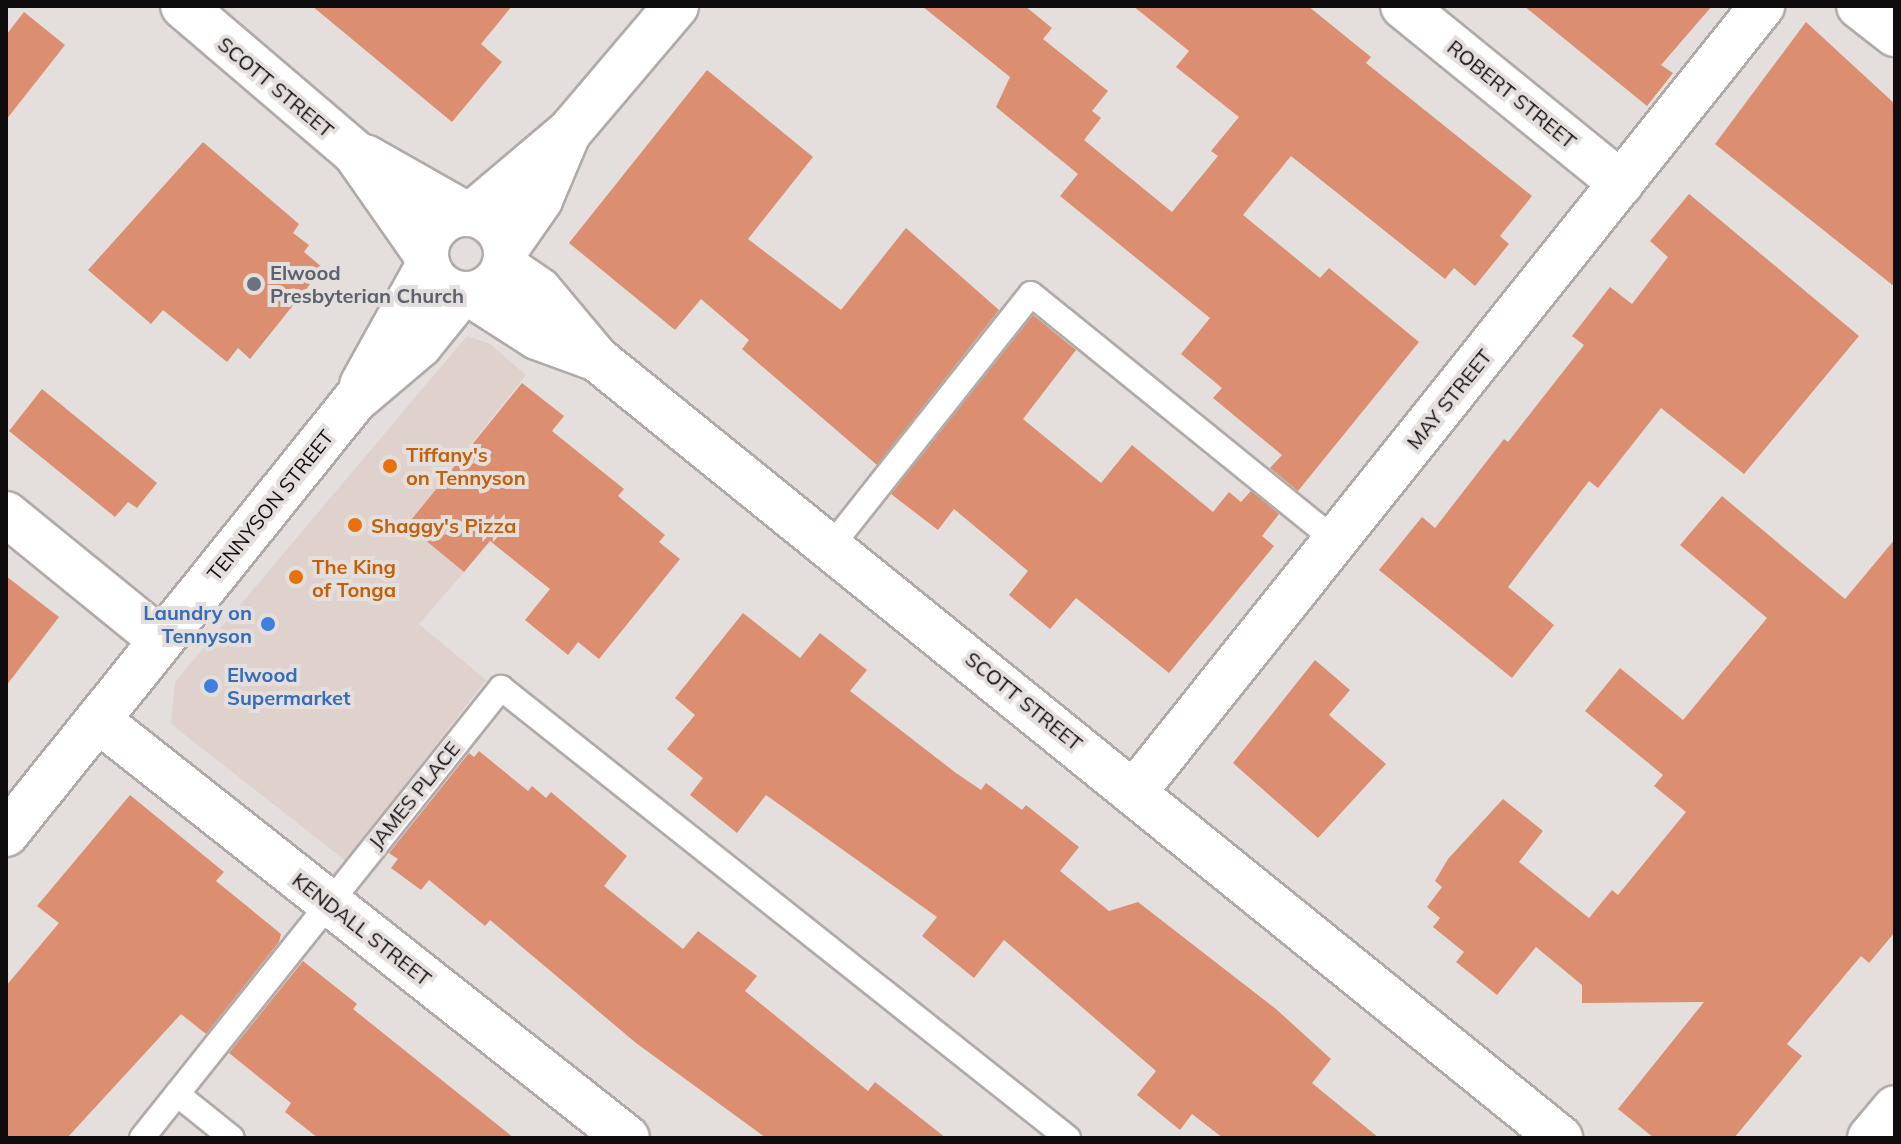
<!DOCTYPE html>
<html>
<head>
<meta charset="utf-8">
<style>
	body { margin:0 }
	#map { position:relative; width:1901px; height:1144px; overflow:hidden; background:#e4dfdd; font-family:Mulish,sans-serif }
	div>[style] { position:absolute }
	.built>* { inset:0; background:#dfd1cc }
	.building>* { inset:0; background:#db8f70 }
	.roads { filter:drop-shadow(2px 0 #b0aba9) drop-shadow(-2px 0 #b0aba9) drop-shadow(0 2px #b0aba9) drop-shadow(0 -2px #b0aba9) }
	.service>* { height:24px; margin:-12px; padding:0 12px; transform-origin:12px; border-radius:12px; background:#fff }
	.minor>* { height:44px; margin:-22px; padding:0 22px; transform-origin:22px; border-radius:22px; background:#fff }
	.minor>.ring { margin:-22px; padding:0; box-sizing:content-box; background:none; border:44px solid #fff; border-radius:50% }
	.primary>* { height:44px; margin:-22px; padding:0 22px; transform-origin:22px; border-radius:22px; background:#fff }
	.dots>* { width:22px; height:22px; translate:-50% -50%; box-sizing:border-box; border:4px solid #e4dfdd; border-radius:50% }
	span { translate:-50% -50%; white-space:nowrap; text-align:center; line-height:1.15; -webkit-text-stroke:8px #e4dfdd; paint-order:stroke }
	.street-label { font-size:20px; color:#0e0c0c }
	.worship-label { font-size:20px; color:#5b616d; font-weight:700 }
	.left { translate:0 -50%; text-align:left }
	.food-label { font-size:20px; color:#c56008; font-weight:700 }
	.shop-label { font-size:20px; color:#366cbe; font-weight:700 }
	.right { translate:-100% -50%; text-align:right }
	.frame { position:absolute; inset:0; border:8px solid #0e0c0c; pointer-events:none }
</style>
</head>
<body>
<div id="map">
	<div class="built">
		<i style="clip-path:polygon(467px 336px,490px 344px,526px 375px,407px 525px,464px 572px,419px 624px,486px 680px,346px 861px,171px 724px,175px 682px)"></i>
	</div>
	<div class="building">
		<i style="clip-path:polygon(312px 6px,512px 6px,481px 44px,502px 62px,452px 122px)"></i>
		<i style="clip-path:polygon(922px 6px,1025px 6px,1052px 28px,1043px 39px,1108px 91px,1092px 111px,1101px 118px,1084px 140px,1172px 212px,1218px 156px,1211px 151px,1239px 117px,1176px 67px,1189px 51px,1133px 6px,1308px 6px,1371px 57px,1366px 63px,1532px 196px,1500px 236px,1509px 244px,1475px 286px,1454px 268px,1445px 279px,1291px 156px,1243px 215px,1320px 278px,1329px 268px,1419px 342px,1298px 491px,1270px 468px,1282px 455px,1213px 398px,1222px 388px,1181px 354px,1210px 318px,1060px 196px,1078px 174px,996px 107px,1010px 77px)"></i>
		<i style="clip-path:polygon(1524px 6px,1712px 6px,1661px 65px,1673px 73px,1647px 106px)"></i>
		<i style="clip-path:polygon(24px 12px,65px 45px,6px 120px,6px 35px)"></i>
		<i style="clip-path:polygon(1806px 22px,1895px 104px,1895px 287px,1715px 144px)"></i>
		<i style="clip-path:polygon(707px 70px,813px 157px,748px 239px,841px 310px,906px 228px,999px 310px,877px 465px,742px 349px,749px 340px,701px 299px,675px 330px,569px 243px)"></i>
		<i style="clip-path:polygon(203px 142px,299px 224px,293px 233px,309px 245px,304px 252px,323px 268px,250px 359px,238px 348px,227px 362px,163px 310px,151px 324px,88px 270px)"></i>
		<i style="clip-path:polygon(1689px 194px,1859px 336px,1744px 474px,1661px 408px,1598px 488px,1589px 481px,1508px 587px,1554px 625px,1512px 678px,1379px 570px,1422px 517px,1435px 528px,1504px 439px,1508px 442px,1584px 345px,1572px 336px,1610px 287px,1632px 304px,1668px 257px,1650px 241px)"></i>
		<i style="clip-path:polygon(1033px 315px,1076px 350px,1023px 419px,1101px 483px,1132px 445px,1213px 512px,1229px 492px,1241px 502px,1251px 491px,1279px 514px,1262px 536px,1274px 546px,1169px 673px,1076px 598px,1050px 629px,1009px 595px,1028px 571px,954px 509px,938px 530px,891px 494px)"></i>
		<i style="clip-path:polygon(522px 383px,564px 416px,552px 431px,624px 489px,618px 496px,665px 535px,659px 542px,680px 559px,599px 659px,578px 642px,568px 655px,525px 620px,550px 589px,490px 541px,464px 572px,407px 525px)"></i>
		<i style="clip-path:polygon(42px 389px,157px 483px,137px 508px,128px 502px,115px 517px,9px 431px)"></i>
		<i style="clip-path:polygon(1722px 496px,1845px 599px,1895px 539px,1895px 932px,1869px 963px,1861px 956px,1787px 1044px,1802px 1056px,1734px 1138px,1654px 1138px,1618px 1109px,1704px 1002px,1582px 1003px,1582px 985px,1536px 947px,1497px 995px,1456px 962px,1464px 952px,1433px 927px,1440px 918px,1427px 907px,1442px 887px,1435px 881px,1448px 859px,1503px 799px,1543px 831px,1519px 862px,1589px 918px,1612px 890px,1618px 895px,1686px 812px,1654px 786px,1663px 775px,1585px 711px,1620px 668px,1683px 720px,1767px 618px,1680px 545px)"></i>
		<i style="clip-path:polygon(6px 576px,59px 617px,6px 686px)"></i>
		<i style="clip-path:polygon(743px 613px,800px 658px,820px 633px,867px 670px,850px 691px,956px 773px,981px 790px,986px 783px,1022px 810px,1026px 805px,1079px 847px,1060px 871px,1109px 911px,1138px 902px,1276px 1009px,1331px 1059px,1312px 1083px,1379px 1138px,1223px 1138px,1192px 1114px,1180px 1130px,1137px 1095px,1156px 1071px,1004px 940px,974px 978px,922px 936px,937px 917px,766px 795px,737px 833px,690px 795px,703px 778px,667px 749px,695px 715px,675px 698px)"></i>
		<i style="clip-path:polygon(1315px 660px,1350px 690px,1329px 715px,1386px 764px,1318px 838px,1233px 763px)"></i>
		<i style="clip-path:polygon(479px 751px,528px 791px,532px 786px,546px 798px,551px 792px,627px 856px,604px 886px,683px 949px,698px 931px,757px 976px,745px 991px,868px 1091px,875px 1082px,946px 1138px,766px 1138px,636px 1043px,490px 920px,485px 926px,429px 880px,421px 890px,391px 868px,398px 859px,389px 853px,469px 753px,474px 757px)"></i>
		<i style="clip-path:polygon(130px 795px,224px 872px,216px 881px,281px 934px,279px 942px,206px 1034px,181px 1014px,67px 1138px,6px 1138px,6px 986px,59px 923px,37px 906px)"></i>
		<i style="clip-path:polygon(303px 961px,357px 1004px,353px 1009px,514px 1138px,318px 1138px,285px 1112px,291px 1103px,229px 1053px)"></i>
	</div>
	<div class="roads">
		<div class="service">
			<i style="left:832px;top:545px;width:320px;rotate:-51.6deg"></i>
			<i style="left:1031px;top:294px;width:391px;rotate:39deg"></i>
			<i style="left:177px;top:1094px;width:70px;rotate:38.7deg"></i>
			<i style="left:142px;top:1138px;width:576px;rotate:-51.42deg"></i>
			<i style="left:501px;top:688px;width:724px;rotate:38.44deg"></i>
		</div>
		<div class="minor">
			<i style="left:183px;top:6px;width:226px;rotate:40.5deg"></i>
			<i style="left:355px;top:153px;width:122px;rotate:55deg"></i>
			<i style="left:1403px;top:6px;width:281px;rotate:39.1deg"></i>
			<i style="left:1859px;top:6px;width:46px;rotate:37.9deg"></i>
			<i style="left:365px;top:157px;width:114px;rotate:29.5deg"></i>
			<i style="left:473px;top:213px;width:127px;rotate:-40.2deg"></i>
			<i style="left:570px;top:131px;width:164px;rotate:-49.7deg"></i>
			<i class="ring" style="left:426px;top:214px;width:36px;height:36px"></i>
			<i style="left:506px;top:249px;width:60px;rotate:-55.2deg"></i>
			<i style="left:540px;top:200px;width:69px;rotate:-67.1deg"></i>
			<i style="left:504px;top:266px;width:42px;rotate:34.4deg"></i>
			<i style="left:539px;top:290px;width:90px;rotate:50deg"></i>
			<i style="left:470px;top:294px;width:80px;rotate:32.7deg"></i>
			<i style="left:537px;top:337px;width:64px;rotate:20.1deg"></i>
			<i style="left:597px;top:359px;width:1239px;rotate:38.97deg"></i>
			<i style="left:362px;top:385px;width:136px;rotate:-61deg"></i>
			<i style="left:6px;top:514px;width:200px;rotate:39.1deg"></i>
			<i style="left:98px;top:720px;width:674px;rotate:38.31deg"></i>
			<i style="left:1135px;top:791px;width:1005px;rotate:-51.38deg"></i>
			<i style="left:6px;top:834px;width:556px;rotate:-51.21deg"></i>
			<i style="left:354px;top:401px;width:87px;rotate:-40.3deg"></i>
			<i style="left:420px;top:345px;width:65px;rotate:-51.2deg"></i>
		</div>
		<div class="primary">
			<i style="left:1870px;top:1138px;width:39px;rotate:-50deg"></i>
		</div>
	</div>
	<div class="dots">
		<i style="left:254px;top:284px;background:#6b7280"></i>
		<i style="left:390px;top:466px;background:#e8710a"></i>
		<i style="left:355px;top:525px;background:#e8710a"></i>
		<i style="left:296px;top:577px;background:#e8710a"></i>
		<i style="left:268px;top:624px;background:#3f7fe0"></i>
		<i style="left:211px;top:686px;background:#3f7fe0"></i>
	</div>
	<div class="street-label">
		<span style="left:276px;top:87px;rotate:40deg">SCOTT STREET</span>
		<span style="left:1512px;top:94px;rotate:39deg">ROBERT STREET</span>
		<span style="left:1449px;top:399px;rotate:-51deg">MAY STREET</span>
		<span style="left:270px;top:505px;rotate:-51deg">TENNYSON STREET</span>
		<span style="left:1024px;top:701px;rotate:39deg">SCOTT STREET</span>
		<span style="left:414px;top:795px;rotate:-51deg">JAMES PLACE</span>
		<span style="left:362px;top:929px;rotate:38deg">KENDALL STREET</span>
	</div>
	<div class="worship-label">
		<span class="left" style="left:270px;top:284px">Elwood<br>Presbyterian Church</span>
	</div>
	<div class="food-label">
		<span class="left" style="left:406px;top:466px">Tiffany's<br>on Tennyson</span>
		<span class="left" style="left:371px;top:525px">Shaggy's Pizza</span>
		<span class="left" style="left:312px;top:578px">The King<br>of Tonga</span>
	</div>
	<div class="shop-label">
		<span class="right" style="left:252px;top:624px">Laundry on<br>Tennyson</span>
		<span class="left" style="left:227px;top:686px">Elwood<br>Supermarket</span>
	</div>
	<div class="frame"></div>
</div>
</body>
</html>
